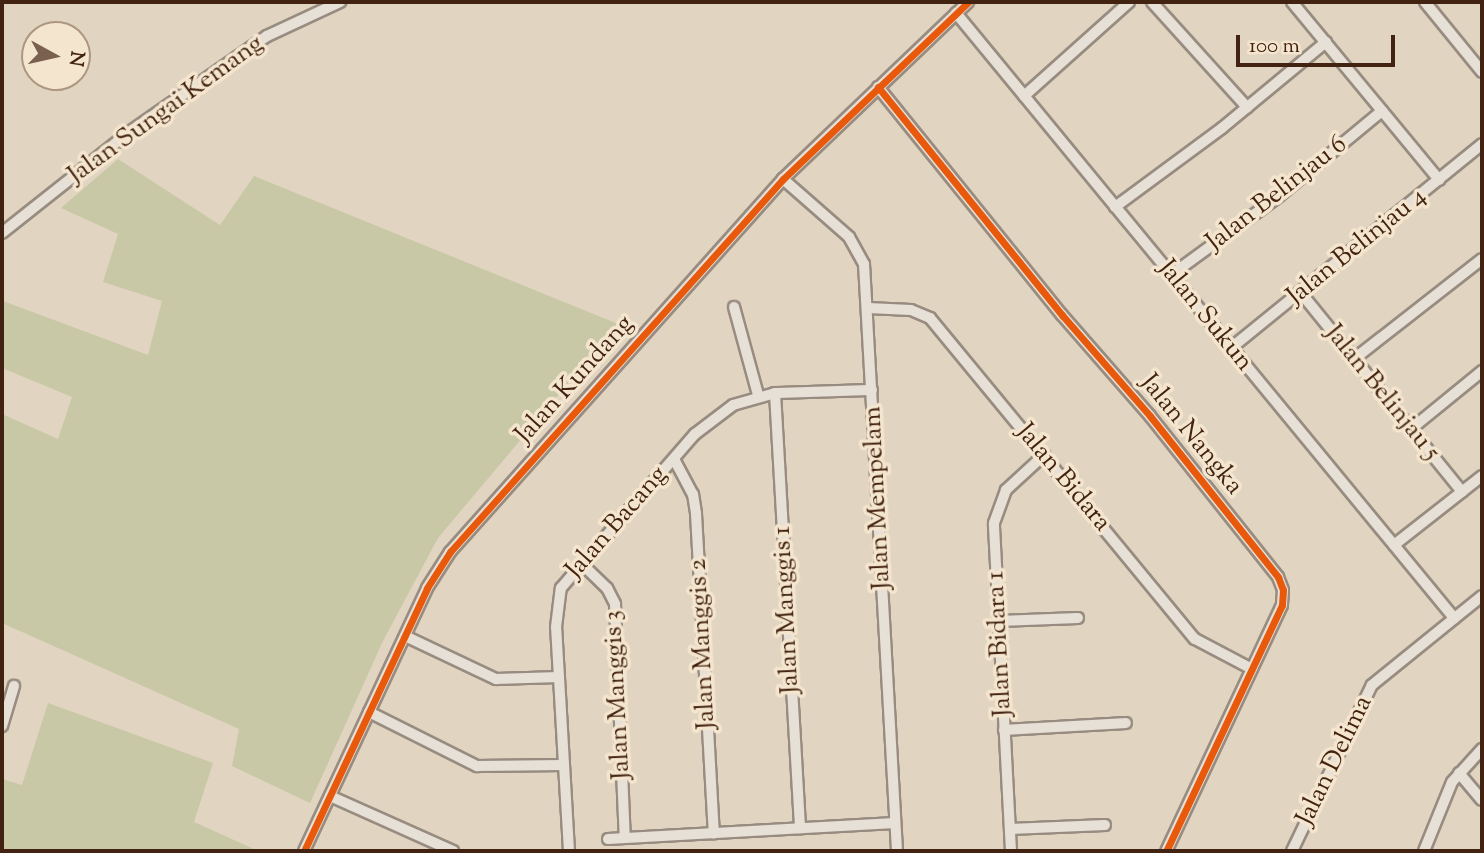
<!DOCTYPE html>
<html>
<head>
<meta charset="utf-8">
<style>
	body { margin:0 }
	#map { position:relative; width:1484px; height:853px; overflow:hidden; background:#e1d4c1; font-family:"Sorts Mill Goudy",serif }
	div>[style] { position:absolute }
	.green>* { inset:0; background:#c9c8a6 }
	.roads { filter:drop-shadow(2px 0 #988c80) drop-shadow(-2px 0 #988c80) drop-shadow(0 2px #988c80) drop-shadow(0 -2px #988c80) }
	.minor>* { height:10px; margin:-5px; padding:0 5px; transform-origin:5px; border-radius:5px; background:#e7e0d6 }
	.cycleway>* { height:7px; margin:-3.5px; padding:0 3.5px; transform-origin:3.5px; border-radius:3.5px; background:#e8590c }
	span { translate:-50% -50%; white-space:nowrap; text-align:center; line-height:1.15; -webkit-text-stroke:7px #f4e5ce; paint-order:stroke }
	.street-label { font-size:26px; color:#422211 }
	.frame { position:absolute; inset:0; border:4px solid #422211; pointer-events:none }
	.north { position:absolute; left:21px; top:21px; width:70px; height:70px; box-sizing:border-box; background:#f4e5ce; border:2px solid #ad9782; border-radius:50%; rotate:98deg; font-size:19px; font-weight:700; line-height:28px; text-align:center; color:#422211 }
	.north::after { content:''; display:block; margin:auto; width:24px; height:32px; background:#7a604f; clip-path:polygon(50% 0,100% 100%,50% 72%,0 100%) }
	.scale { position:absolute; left:1236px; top:35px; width:159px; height:32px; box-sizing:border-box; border:4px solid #422211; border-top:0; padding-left:9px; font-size:21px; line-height:24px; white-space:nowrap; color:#422211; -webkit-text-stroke:5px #f4e5ce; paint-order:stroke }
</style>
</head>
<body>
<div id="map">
	<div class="green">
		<i style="clip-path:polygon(118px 159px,220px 225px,254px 176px,618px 324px,438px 538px,383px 641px,310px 803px,232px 766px,239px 729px,2px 623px,2px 414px,58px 439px,72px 397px,2px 368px,2px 305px,3px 301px,148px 355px,162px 301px,103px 282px,118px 234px,61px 208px)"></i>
		<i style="clip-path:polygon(48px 703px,213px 763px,194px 822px,258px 851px,2px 851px,2px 779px,22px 785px)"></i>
	</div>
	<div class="roads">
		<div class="minor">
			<i style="left:1152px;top:2px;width:142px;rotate:47.9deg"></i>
			<i style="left:1292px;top:2px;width:231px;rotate:50.4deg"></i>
			<i style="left:1425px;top:2px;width:90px;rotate:50.8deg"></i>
			<i style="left:956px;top:13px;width:784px;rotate:50.54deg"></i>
			<i style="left:878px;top:87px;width:293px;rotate:51.1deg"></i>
			<i style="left:1062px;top:315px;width:134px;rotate:48.9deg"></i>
			<i style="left:1150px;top:416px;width:206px;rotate:51.5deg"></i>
			<i style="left:1278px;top:577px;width:14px;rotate:69deg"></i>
			<i style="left:1283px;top:590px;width:15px;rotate:94deg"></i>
			<i style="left:1282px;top:605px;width:272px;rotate:115.2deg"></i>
			<i style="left:1024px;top:96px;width:141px;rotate:-41.8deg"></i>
			<i style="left:783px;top:179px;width:88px;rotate:41.3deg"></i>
			<i style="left:849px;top:237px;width:31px;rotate:61deg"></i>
			<i style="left:864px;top:264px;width:588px;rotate:86.78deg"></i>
			<i style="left:1115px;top:207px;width:133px;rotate:-36.4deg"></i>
			<i style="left:1222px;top:128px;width:135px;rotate:-39.6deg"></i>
			<i style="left:2px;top:233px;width:161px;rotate:-38.4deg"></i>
			<i style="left:128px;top:133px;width:169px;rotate:-34.9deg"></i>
			<i style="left:267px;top:36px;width:81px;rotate:-25deg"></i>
			<i style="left:1171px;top:275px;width:132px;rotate:-36.1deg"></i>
			<i style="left:1278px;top:197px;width:135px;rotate:-39.6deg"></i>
			<i style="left:1301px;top:293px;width:256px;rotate:51deg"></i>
			<i style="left:734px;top:307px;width:91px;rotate:74.7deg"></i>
			<i style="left:868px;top:308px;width:43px;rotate:2.7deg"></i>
			<i style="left:911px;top:310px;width:21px;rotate:23deg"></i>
			<i style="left:930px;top:318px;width:416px;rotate:50.5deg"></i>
			<i style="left:1195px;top:639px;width:64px;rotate:27.8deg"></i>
			<i style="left:1231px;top:348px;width:323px;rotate:-39.1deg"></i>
			<i style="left:1354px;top:359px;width:162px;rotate:-38deg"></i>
			<i style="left:775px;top:393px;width:436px;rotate:86.7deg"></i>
			<i style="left:1411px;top:429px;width:92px;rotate:-39.2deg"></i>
			<i style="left:674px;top:459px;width:40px;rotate:62deg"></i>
			<i style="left:693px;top:494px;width:20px;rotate:81deg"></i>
			<i style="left:696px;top:514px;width:320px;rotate:86.8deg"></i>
			<i style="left:1394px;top:545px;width:112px;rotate:-38.1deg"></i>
			<i style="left:582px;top:564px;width:35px;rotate:44deg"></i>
			<i style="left:607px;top:588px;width:18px;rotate:63deg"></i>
			<i style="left:615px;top:604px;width:234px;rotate:87.6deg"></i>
			<i style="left:999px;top:621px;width:79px;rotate:-2.2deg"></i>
			<i style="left:405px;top:636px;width:101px;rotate:25.3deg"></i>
			<i style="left:496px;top:679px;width:63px;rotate:-1.8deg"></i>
			<i style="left:369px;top:712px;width:121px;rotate:26.6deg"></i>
			<i style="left:477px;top:766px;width:87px;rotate:-0.7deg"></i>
			<i style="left:2px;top:726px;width:42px;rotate:-73.3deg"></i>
			<i style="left:1004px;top:730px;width:122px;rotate:-3.3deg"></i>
			<i style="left:1459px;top:773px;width:35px;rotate:50deg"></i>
			<i style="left:330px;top:796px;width:135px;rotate:24.1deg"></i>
			<i style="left:1010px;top:829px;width:95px;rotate:-2.4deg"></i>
			<i style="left:608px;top:839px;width:287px;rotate:-3.2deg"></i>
			<i style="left:304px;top:851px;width:290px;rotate:-64.9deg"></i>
			<i style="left:427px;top:588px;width:43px;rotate:-57.4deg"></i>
			<i style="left:450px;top:552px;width:500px;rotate:-48.24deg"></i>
			<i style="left:783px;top:179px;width:256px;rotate:-43.7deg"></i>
			<i style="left:569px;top:851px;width:224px;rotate:-93.3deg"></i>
			<i style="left:556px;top:627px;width:39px;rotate:-83deg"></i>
			<i style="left:561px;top:588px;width:204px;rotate:-49deg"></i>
			<i style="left:695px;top:434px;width:48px;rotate:-37.3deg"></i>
			<i style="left:733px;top:405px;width:44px;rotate:-15.9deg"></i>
			<i style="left:775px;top:393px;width:97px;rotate:-1.8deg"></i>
			<i style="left:1011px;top:851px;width:328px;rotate:-93deg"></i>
			<i style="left:994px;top:523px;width:35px;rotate:-70deg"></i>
			<i style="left:1006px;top:490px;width:52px;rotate:-42.6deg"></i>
			<i style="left:1292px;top:851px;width:184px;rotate:-64.3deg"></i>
			<i style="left:1372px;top:685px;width:141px;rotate:-39deg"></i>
			<i style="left:1424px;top:851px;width:74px;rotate:-67.9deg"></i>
			<i style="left:1452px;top:782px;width:45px;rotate:-47.7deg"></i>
		</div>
	</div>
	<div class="cycleway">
		<i style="left:878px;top:87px;width:293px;rotate:51.1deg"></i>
		<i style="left:1062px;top:315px;width:134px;rotate:48.9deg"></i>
		<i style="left:1150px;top:416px;width:206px;rotate:51.5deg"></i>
		<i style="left:1278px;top:577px;width:14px;rotate:69deg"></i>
		<i style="left:1283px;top:590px;width:15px;rotate:94deg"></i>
		<i style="left:1282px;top:605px;width:272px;rotate:115.2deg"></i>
		<i style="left:304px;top:851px;width:290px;rotate:-64.9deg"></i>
		<i style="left:427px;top:588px;width:43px;rotate:-57.4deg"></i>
		<i style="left:450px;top:552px;width:500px;rotate:-48.24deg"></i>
		<i style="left:783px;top:179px;width:256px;rotate:-43.7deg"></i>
	</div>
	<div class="street-label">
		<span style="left:166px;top:110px;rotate:-36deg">Jalan Sungai Kemang</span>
		<span style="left:1277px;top:194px;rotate:-38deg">Jalan Belinjau 6</span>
		<span style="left:1357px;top:247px;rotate:-39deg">Jalan Belinjau 4</span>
		<span style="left:1205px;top:316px;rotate:51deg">Jalan Sukun</span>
		<span style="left:575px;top:380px;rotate:-48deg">Jalan Kundang</span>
		<span style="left:1382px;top:393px;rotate:51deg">Jalan Belinjau 5</span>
		<span style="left:1191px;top:435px;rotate:51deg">Jalan Nangka</span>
		<span style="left:1063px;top:478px;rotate:50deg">Jalan Bidara</span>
		<span style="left:878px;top:498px;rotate:-93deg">Jalan Mempelam</span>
		<span style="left:617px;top:523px;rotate:-49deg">Jalan Bacang</span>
		<span style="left:787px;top:610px;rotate:-93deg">Jalan Manggis 1</span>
		<span style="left:703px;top:644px;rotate:-93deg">Jalan Manggis 2</span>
		<span style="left:1000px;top:644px;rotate:-93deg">Jalan Bidara 1</span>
		<span style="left:618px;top:695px;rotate:-93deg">Jalan Manggis 3</span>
		<span style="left:1335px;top:761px;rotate:-64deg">Jalan Delima</span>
	</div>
	<div class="frame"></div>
	<div class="north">N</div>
	<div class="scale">100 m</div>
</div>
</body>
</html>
